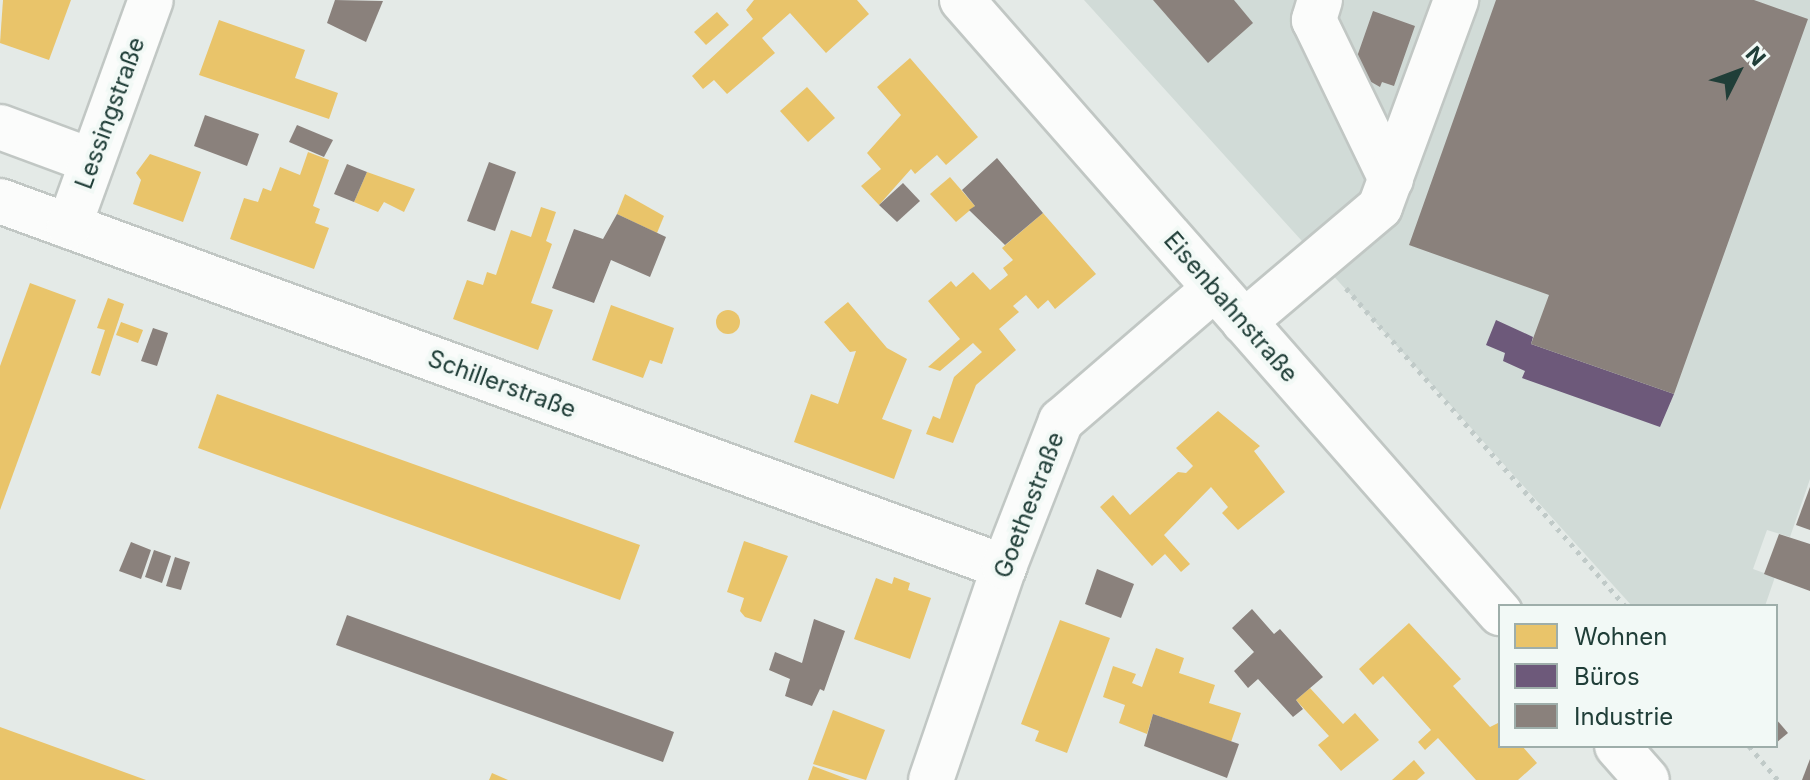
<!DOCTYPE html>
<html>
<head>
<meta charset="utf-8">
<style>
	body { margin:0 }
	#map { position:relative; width:1810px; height:780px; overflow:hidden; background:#e4eae7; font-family:Inter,sans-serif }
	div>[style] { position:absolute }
	.built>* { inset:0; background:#d1dbd7 }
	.homes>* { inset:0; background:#e9c46a }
	.round { border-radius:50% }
	.offices>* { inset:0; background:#6d597a }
	.industry>* { inset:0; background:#8a817c }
	.path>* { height:5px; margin-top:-2.5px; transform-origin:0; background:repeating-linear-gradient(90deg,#c0cac8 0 4px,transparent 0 10px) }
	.roads { filter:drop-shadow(2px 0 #c1c7c4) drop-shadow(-2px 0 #c1c7c4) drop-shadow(0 2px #c1c7c4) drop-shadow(0 -2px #c1c7c4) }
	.minor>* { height:44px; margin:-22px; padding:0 22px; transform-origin:22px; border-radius:22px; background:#fbfcfb }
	span { translate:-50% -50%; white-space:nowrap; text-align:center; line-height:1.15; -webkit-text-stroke:8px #f2f9f6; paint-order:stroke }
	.street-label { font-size:24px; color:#203e38 }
	.legend { position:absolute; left:1498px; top:604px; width:280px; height:144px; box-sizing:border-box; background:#f2f9f6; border:2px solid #9eaeaa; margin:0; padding:10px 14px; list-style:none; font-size:24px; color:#203e38 }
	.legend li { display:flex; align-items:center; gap:16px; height:40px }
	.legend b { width:40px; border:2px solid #9eaeaa }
	.north { position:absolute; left:1698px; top:32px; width:80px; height:80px; -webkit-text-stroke:6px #f2f9f6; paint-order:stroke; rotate:48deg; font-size:22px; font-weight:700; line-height:32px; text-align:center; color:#203e38 }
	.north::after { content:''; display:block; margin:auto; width:28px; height:36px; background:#203e38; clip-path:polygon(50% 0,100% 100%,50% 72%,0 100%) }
</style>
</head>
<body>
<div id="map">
	<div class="built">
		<i style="clip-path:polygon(1084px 0,1810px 0,1810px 479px,1790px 537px,1767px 530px,1753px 569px,1775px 577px,1765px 606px,1632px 606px)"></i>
	</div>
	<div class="homes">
		<i style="clip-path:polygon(3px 0,71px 0,49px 60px,0 43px)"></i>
		<i style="clip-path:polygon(754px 0,857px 0,869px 14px,826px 53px,790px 13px,762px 38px,775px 53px,727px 94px,714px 80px,703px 89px,692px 76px,753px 19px,746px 10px)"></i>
		<i style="clip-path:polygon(717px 12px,729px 25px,706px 45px,694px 32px)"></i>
		<i style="clip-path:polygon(219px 20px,305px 50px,295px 78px,338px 93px,329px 119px,199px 75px)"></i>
		<i style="clip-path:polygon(910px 58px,978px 137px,946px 165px,937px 155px,915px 174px,911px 169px,879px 205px,861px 186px,881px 169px,867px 153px,901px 115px,877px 87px)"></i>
		<i style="clip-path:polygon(807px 87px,835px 118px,808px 142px,780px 111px)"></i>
		<i style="clip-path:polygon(308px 152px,329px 160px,313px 206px,320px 209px,315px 223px,329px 228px,314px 269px,230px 239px,244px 198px,258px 202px,263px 188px,271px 191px,280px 167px,300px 175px)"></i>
		<i style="clip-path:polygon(150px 154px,201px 172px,183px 222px,133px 204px,141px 180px,136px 173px)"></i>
		<i style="clip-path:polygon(367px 172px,415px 189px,404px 212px,384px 202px,378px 212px,354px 202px)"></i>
		<i style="clip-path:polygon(950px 177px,975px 206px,956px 222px,930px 194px)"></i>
		<i style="clip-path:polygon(625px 194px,664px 216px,657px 233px,617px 214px)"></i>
		<i style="clip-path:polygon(541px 207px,556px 212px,546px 241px,552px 244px,531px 303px,553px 310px,538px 350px,453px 319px,467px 280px,483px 285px,487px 272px,496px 275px,511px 230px,531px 237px)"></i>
		<i style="clip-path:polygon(1043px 213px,1096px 274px,1055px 309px,1048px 300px,1038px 309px,1026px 295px,1013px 306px,1019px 312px,999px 329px,1016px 350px,976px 385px,953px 443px,926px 434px,933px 416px,940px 419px,954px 377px,982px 352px,973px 343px,940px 371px,928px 367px,960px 339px,928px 301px,951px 281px,956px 287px,973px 272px,990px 290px,1008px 275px,1003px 268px,1013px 260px,1002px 248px)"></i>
		<i style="clip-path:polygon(30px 283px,76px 300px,0 510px,0 366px)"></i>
		<i style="clip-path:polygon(108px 298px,124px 304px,100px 376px,91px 373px,105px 330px,97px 328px)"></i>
		<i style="clip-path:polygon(848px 302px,887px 348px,907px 359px,882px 419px,912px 430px,894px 479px,794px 442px,811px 394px,838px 404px,856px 351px,850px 352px,824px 322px)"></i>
		<i style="clip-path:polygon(611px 305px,674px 328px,662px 364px,650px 360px,643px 378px,592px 360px)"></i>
		<i class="round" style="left:716px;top:310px;width:24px;height:24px"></i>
		<i style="clip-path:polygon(121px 322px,143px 330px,138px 343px,116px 335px)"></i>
		<i style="clip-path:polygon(217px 394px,640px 545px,620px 600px,198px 448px)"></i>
		<i style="clip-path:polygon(1218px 411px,1260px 446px,1254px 451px,1285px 492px,1238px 530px,1222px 513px,1228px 507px,1211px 487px,1164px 535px,1190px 564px,1181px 572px,1165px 554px,1152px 566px,1100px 507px,1113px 495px,1130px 515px,1178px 472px,1186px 473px,1193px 466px,1176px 448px)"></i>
		<i style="clip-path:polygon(744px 541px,788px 556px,761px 622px,745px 617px,740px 611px,744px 598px,727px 592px)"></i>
		<i style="clip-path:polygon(894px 577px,910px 583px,908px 590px,931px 598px,910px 659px,854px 639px,876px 578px,892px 584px)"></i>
		<i style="clip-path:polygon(1060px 620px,1110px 638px,1067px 753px,1035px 741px,1039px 731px,1021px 724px)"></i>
		<i style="clip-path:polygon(1409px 623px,1461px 679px,1453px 686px,1490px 727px,1500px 722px,1500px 746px,1522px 746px,1537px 763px,1518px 780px,1476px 780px,1438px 738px,1425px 750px,1418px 742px,1431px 730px,1383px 676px,1373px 685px,1359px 669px)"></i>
		<i style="clip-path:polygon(1156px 648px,1184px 658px,1179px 673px,1215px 685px,1209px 703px,1241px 713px,1231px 742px,1153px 714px,1147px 734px,1119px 723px,1125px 705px,1103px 697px,1113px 666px,1136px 674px,1132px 683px,1142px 687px)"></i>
		<i style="clip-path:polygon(1310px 688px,1343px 724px,1355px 713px,1379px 740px,1341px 771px,1318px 745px,1329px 736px,1296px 700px)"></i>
		<i style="clip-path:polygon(833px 710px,885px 730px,866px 780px,813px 764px)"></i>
		<i style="clip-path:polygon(0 727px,146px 780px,0 780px)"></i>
		<i style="clip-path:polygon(1414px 760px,1425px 773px,1417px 780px,1392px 780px)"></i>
		<i style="clip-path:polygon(813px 766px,850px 780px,808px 780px)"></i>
		<i style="clip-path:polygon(492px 773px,508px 780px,489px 780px)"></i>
	</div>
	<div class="offices">
		<i style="clip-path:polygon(1496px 320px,1533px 337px,1531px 344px,1674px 394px,1660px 427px,1522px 378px,1525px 371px,1503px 361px,1505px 353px,1486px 345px)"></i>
	</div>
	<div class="industry">
		<i style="clip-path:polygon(335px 0,383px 1px,366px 42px,327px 23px)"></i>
		<i style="clip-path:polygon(1153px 0,1234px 0,1253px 23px,1208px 63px)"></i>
		<i style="clip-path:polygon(1496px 0,1754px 0,1808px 19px,1674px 394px,1531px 344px,1549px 295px,1409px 245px)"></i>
		<i style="clip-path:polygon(1373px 11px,1415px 26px,1394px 86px,1382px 82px,1380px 87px,1352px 71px)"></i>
		<i style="clip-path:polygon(205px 115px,259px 134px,247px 166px,194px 146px)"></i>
		<i style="clip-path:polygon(297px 125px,333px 140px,324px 157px,289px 142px)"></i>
		<i style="clip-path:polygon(997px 158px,1043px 213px,1005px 245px,969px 210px,975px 206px,962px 190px)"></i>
		<i style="clip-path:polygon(489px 162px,516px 172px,495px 231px,467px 221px)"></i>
		<i style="clip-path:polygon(347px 164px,367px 172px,354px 202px,334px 194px)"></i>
		<i style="clip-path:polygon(903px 183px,920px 201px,897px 222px,879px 205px)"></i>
		<i style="clip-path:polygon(617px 214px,666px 237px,650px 277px,611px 260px,594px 303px,552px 288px,574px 229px,603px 239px)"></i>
		<i style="clip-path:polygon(153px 328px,168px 333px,157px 366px,141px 361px)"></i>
		<i style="clip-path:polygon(1810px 487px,1810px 530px,1796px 525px)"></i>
		<i style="clip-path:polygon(1779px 534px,1810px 544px,1810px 591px,1764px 574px)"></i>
		<i style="clip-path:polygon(131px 542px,151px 550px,141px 579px,119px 571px)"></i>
		<i style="clip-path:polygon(154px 550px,171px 556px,162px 583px,145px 577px)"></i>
		<i style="clip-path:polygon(175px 557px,190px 562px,181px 590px,166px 586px)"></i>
		<i style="clip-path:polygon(1097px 569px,1134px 584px,1121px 618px,1085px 604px)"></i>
		<i style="clip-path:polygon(1252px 609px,1274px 634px,1280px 629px,1323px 677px,1296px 700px,1303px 709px,1293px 717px,1258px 679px,1248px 688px,1234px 671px,1254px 652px,1232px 628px)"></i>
		<i style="clip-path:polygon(347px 615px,674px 732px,663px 762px,336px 645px)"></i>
		<i style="clip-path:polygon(814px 619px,845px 631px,824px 691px,820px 689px,812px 706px,785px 696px,790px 679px,769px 670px,775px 652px,802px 663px)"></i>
		<i style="clip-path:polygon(1153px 714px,1239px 744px,1227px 778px,1144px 746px)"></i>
		<i style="clip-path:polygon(1776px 719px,1788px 733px,1776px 743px)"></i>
		<i style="clip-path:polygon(1810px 759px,1810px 780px,1802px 780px)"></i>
	</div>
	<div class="path">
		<i style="left:1346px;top:288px;width:423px;rotate:48.7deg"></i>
		<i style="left:1749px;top:746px;width:45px;rotate:49.5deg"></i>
	</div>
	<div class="roads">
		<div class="minor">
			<i style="left:962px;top:0;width:816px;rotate:48.73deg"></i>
			<i style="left:1320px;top:0;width:21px;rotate:107deg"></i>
			<i style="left:1314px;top:20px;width:177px;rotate:64.2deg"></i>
			<i style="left:0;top:127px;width:98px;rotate:20.3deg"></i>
			<i style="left:0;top:201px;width:1069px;rotate:20.03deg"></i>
			<i style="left:69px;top:226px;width:240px;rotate:-70.1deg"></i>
			<i style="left:1244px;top:322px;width:178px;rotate:-40.2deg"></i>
			<i style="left:1380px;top:207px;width:221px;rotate:-69.8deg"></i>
			<i style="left:1617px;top:746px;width:45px;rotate:48.6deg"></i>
			<i style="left:931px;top:780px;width:225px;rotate:-71.1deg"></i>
			<i style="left:1004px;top:567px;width:157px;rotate:-68.7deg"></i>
			<i style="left:1061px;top:421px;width:202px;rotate:-40.8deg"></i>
		</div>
	</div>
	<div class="street-label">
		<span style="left:110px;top:113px;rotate:-70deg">Lessingstraße</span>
		<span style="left:1231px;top:307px;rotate:49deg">Eisenbahnstraße</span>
		<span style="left:502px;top:384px;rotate:20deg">Schillerstraße</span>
		<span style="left:1029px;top:505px;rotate:-69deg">Goethestraße</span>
	</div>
	<ul class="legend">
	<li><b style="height:22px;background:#e9c46a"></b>Wohnen</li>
	<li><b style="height:22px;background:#6d597a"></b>Büros</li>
	<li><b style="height:22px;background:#8a817c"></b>Industrie</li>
	</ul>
	<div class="north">N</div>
</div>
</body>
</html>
